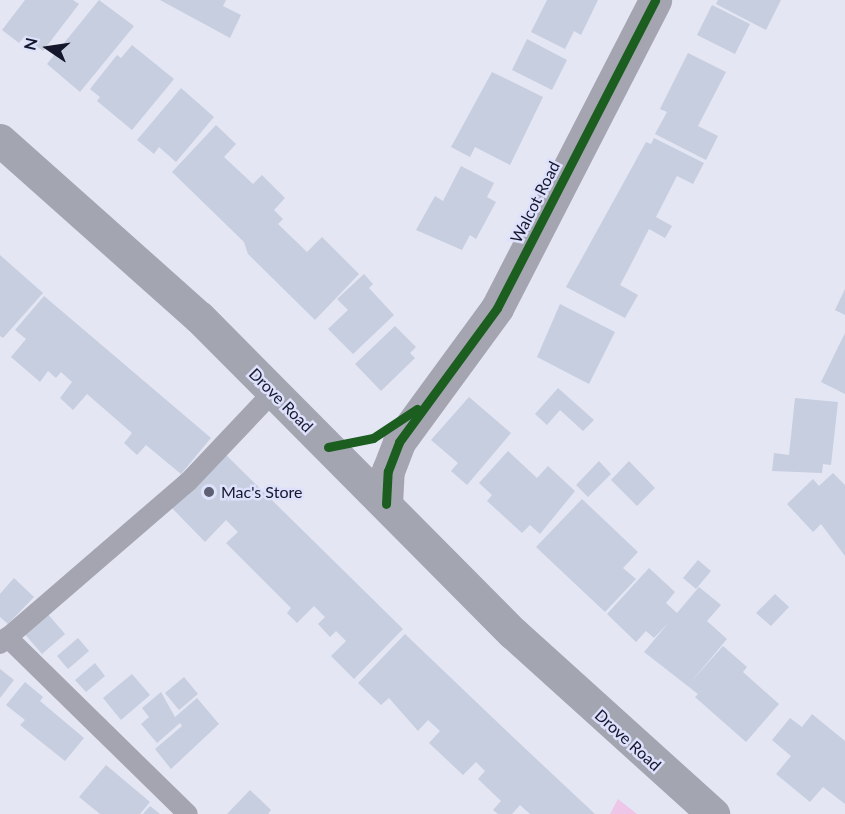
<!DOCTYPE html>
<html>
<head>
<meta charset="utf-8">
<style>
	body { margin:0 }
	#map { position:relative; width:845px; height:814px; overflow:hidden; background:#e4e6f4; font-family:Lato,sans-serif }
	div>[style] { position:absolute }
	.green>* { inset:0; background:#edc6e8 }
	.building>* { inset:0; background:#c6cedf }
	.lane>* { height:20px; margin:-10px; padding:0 10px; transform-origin:10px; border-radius:10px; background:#a4a5b0 }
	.street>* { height:33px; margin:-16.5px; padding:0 16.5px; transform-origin:16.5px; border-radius:16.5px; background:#a4a5b0 }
	.secondary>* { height:33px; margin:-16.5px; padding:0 16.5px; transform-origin:16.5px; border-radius:16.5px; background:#a3a5b1 }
	.cycleway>* { height:9px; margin:-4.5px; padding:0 4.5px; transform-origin:4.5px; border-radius:4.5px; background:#1b5e20 }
	.dots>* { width:16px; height:16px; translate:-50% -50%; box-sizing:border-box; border:3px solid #dde1fb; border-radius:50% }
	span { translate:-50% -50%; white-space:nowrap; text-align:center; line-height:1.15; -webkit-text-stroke:5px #dde1fb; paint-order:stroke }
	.street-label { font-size:16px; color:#15172d }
	.poi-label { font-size:16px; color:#15172d }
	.left { translate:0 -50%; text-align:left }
	.north { position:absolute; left:18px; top:18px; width:60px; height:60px; -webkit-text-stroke:4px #dde1fb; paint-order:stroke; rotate:283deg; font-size:16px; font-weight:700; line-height:24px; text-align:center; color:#15172d }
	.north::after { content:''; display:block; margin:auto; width:21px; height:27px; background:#15172d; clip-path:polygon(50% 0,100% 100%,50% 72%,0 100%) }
</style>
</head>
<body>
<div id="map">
	<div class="green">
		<i style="clip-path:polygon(618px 799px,637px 814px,610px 814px)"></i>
	</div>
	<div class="building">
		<i style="clip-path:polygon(25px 0,73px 0,79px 4px,43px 51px,24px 37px,19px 43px,2px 30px)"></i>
		<i style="clip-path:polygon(99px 0,134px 26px,80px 92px,47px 64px)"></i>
		<i style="clip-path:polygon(160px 0,226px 0,223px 6px,241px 15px,230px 38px)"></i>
		<i style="clip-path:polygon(547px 0,598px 0,581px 35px,574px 31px,565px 49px,531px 32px)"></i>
		<i style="clip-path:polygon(718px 0,781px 0,766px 30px,716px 4px)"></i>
		<i style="clip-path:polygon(712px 5px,750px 24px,735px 54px,697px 35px)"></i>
		<i style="clip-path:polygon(527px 39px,567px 60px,552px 90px,512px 70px)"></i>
		<i style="clip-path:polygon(132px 45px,174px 79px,132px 130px,97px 101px,100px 97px,90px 89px,117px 55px,121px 58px)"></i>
		<i style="clip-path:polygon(688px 53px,726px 72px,698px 126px,718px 136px,706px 160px,655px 134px,667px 112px,660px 109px)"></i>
		<i style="clip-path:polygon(492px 72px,543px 97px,510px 165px,475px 147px,470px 157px,451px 147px)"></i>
		<i style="clip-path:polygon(181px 88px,214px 117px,176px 162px,159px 147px,154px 154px,137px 140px)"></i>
		<i style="clip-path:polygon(216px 125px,236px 144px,224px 157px,253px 184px,262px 175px,285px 198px,274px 210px,283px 219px,278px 224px,307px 252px,322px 237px,359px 274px,315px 320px,248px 254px,244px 242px,172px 172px)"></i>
		<i style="clip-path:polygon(654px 138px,704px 163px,693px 184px,677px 176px,656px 217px,672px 226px,665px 238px,649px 229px,627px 272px,620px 285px,638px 295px,625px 318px,566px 287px,646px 142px,651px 144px)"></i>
		<i style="clip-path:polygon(461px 166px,494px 183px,487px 197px,496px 202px,476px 239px,470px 235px,462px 250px,416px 230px,435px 196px,443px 201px)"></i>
		<i style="clip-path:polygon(0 255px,43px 293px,3px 338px,0 336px)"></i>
		<i style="clip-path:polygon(364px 274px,373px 284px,369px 288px,394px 315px,353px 354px,328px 329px,348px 310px,337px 299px)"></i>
		<i style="clip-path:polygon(845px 289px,845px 315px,835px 310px)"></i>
		<i style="clip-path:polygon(44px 296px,211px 438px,181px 474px,146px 445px,137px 455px,124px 443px,132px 433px,87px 394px,73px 410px,60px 398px,72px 382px,61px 372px,56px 378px,48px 371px,40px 382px,11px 357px,26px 339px,15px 330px)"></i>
		<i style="clip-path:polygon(560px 304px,615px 332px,589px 384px,537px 357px)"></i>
		<i style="clip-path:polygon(395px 326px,416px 347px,410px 353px,415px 358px,381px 391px,355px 364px)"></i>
		<i style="clip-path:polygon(845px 333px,845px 394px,821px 382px)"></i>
		<i style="clip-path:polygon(558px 388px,594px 420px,583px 431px,560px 410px,547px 425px,535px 414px)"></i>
		<i style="clip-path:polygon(469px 397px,511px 433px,467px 485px,451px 471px,458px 463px,431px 440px)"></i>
		<i style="clip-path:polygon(795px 398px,838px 402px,831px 465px,823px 464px,822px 473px,772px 471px,774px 453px,789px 455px)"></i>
		<i style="clip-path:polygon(508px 451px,537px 478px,548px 466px,575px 491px,540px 534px,530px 525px,522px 533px,487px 501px,492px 495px,479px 483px)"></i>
		<i style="clip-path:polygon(224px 453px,403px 629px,354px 679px,331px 656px,346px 641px,336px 631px,330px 637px,318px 624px,325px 617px,314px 606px,297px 623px,287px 613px,291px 608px,226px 543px,238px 532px,226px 520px,205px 542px,171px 507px)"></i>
		<i style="clip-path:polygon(599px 461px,611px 474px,588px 497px,576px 485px)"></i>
		<i style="clip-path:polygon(629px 461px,655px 488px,637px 506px,611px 480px)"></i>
		<i style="clip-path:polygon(833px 473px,845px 485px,845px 556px,821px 524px,813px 532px,787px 504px,813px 479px,819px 486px)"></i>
		<i style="clip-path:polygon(582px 499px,638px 552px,623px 568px,636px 579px,605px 612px,536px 547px)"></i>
		<i style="clip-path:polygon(698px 560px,711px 571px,696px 589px,683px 578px)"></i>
		<i style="clip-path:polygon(649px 568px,675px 592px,666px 603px,677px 613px,699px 587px,721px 605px,707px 621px,727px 639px,690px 683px,723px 646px,747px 667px,743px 672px,779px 704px,746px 742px,695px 697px,698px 694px,644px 652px,670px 621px,654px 638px,646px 631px,636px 642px,607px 614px)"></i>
		<i style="clip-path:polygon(14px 578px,34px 597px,8px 624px,0 617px,0 594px)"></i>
		<i style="clip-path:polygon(775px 594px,789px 607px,771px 626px,756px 613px)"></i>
		<i style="clip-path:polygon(46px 612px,65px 634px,42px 654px,23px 632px)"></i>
		<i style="clip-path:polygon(405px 634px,515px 739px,595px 814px,530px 814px,520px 805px,512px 814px,498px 814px,493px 810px,501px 801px,478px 779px,485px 771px,476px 762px,463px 775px,429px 743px,440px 731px,428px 720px,418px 731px,389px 698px,381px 705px,358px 683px)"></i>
		<i style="clip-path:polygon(78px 638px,89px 651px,68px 669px,57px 656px)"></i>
		<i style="clip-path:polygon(95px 663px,105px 676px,86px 692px,75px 680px)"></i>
		<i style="clip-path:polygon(0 669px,14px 680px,0 698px)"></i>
		<i style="clip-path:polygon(132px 674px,150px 695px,121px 720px,103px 698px)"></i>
		<i style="clip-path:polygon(184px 677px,198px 694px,179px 710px,165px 693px)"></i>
		<i style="clip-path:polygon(25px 682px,43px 697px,40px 701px,84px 738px,65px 761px,20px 725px,25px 720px,6px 705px)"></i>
		<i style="clip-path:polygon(161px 692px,175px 717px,197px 698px,219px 724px,171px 769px,155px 749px,182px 726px,180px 723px,157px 743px,141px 724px,149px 717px,142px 708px)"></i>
		<i style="clip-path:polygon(812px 714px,845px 741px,845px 804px,823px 787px,810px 802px,776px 774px,791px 756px,772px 740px,790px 718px,802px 727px)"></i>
		<i style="clip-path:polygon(106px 765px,150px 802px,140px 814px,100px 814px,79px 797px)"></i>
		<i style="clip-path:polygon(250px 790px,271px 810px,268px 814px,227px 814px)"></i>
		<i style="clip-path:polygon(150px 806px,160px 814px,143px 814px)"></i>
	</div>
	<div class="lane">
		<i style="left:7px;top:637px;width:253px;rotate:44.4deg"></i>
		<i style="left:0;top:644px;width:248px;rotate:-40.8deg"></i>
		<i style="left:188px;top:482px;width:124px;rotate:-46.6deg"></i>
	</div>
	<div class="street">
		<i style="left:386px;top:504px;width:33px;rotate:-87deg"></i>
		<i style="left:388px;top:471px;width:31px;rotate:-69deg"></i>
		<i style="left:399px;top:442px;width:166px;rotate:-53.8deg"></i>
		<i style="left:497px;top:308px;width:346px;rotate:-62.8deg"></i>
	</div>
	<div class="secondary">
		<i style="left:0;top:140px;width:266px;rotate:41.7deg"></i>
		<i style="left:199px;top:317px;width:445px;rotate:45.2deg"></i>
		<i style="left:513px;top:633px;width:270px;rotate:42.1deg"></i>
	</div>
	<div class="cycleway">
		<i style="left:328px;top:447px;width:46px;rotate:-11.3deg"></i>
		<i style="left:373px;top:438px;width:53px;rotate:-33.4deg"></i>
		<i style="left:386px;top:504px;width:33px;rotate:-87deg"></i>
		<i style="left:388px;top:471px;width:31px;rotate:-69deg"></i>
		<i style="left:399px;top:442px;width:166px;rotate:-53.8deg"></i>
		<i style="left:497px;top:308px;width:346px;rotate:-62.8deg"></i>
	</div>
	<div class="dots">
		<i style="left:209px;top:492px;background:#5d5f73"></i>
	</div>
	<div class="street-label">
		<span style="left:535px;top:202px;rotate:-63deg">Walcot Road</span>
		<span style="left:281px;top:400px;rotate:45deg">Drove Road</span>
		<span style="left:628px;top:740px;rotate:42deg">Drove Road</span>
	</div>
	<div class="poi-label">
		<span class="left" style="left:221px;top:492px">Mac's Store</span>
	</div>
	<div class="north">N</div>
</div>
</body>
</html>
